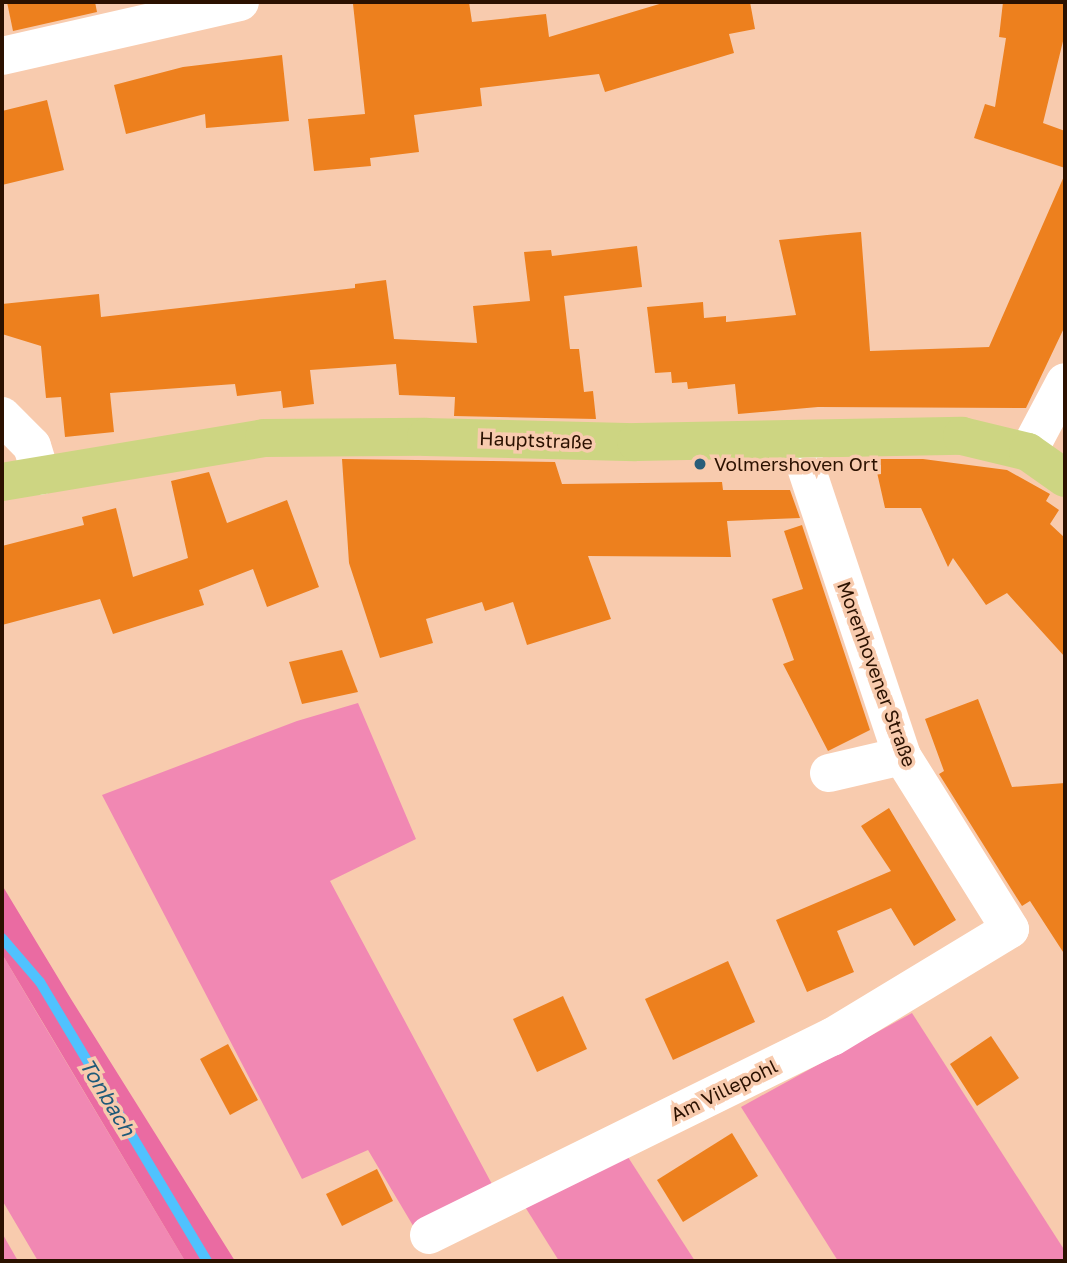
<!DOCTYPE html>
<html>
<head>
<meta charset="utf-8">
<style>
	body { margin:0 }
	#map { position:relative; width:1067px; height:1263px; overflow:hidden; background:#f8cbae; font-family:"Golos Text",sans-serif }
	div>[style] { position:absolute }
	.green>* { inset:0; background:#f188b3 }
	.forest>* { inset:0; background:#ea6ba2 }
	.stream>* { height:10px; margin:-5px; padding:0 5px; transform-origin:5px; border-radius:5px; background:#50c2fe }
	.building>* { inset:0; background:#ed801e }
	.minor>* { height:38px; margin:-19px; padding:0 19px; transform-origin:19px; border-radius:19px; background:#fff }
	.major>* { height:38px; margin:-19px; padding:0 19px; transform-origin:19px; border-radius:19px; background:#cdd582 }
	.dots>* { width:19px; height:19px; translate:-50% -50%; box-sizing:border-box; border:4px solid #f8cbae; border-radius:50% }
	span { translate:-50% -50%; white-space:nowrap; text-align:center; line-height:1.15; -webkit-text-stroke:7px #f8cbae; paint-order:stroke }
	.street-label { font-size:19px; color:#2b1100 }
	.poi-label { font-size:19px; color:#2b1100 }
	.left { translate:0 -50%; text-align:left }
	.water-label { font-size:21px; color:#1f5a79; font-style:italic }
	.frame { position:absolute; inset:0; border:4px solid #2b1100; pointer-events:none }
</style>
</head>
<body>
<div id="map">
	<div class="green">
		<i style="clip-path:polygon(358px 703px,416px 839px,330px 881px,493px 1186px,415px 1229px,368px 1150px,302px 1179px,102px 795px,297px 721px)"></i>
		<i style="clip-path:polygon(2px 954px,44px 1025px,185px 1261px,38px 1261px,2px 1200px)"></i>
		<i style="clip-path:polygon(912px 1013px,1065px 1251px,1065px 1261px,838px 1261px,741px 1107px)"></i>
		<i style="clip-path:polygon(626px 1154px,695px 1261px,559px 1261px,522px 1202px)"></i>
		<i style="clip-path:polygon(2px 1233px,18px 1261px,2px 1261px)"></i>
	</div>
	<div class="forest">
		<i style="clip-path:polygon(2px 885px,71px 999px,235px 1261px,185px 1261px,2px 954px)"></i>
	</div>
	<div class="stream">
		<i style="left:2px;top:938px;width:58px;rotate:49.2deg"></i>
		<i style="left:40px;top:982px;width:325px;rotate:59.1deg"></i>
	</div>
	<div class="building">
		<i style="clip-path:polygon(7px 2px,95px 2px,97px 12px,13px 31px)"></i>
		<i style="clip-path:polygon(376px 2px,469px 2px,472px 22px,546px 14px,549px 37px,666px 2px,750px 2px,755px 29px,729px 34px,734px 53px,605px 92px,599px 74px,480px 88px,482px 106px,414px 115px,419px 152px,370px 158px,371px 166px,314px 171px,308px 119px,365px 114px,353px 4px)"></i>
		<i style="clip-path:polygon(1003px 2px,1065px 2px,1065px 33px,1043px 123px,1065px 131px,1065px 168px,974px 138px,985px 104px,995px 107px,1006px 38px,999px 37px)"></i>
		<i style="clip-path:polygon(282px 55px,289px 121px,206px 128px,205px 114px,126px 134px,114px 85px,183px 67px)"></i>
		<i style="clip-path:polygon(47px 100px,64px 170px,2px 185px,2px 111px)"></i>
		<i style="clip-path:polygon(1065px 174px,1065px 326px,1026px 408px,818px 407px,738px 414px,735px 384px,688px 389px,687px 382px,672px 383px,671px 372px,655px 373px,647px 307px,703px 302px,704px 318px,726px 316px,726px 322px,796px 315px,779px 240px,827px 235px,861px 232px,870px 351px,989px 347px)"></i>
		<i style="clip-path:polygon(637px 246px,642px 287px,564px 296px,570px 349px,579px 349px,584px 392px,593px 391px,596px 419px,454px 416px,455px 397px,399px 395px,396px 364px,310px 370px,314px 404px,283px 408px,281px 391px,237px 396px,235px 384px,110px 393px,114px 432px,65px 437px,61px 397px,46px 398px,41px 346px,2px 334px,2px 304px,99px 294px,101px 317px,355px 288px,355px 284px,386px 280px,394px 339px,477px 343px,473px 306px,530px 301px,524px 252px,551px 250px,552px 256px)"></i>
		<i style="clip-path:polygon(342px 459px,555px 462px,562px 484px,722px 482px,723px 490px,790px 490px,800px 518px,727px 521px,731px 557px,588px 556px,611px 619px,527px 645px,513px 602px,485px 611px,482px 602px,426px 619px,433px 643px,380px 658px,349px 563px)"></i>
		<i style="clip-path:polygon(874px 459px,923px 459px,1007px 470px,1050px 494px,1046px 501px,1059px 510px,1050px 524px,1065px 538px,1065px 657px,1007px 593px,986px 605px,953px 558px,948px 567px,921px 508px,885px 508px)"></i>
		<i style="clip-path:polygon(209px 472px,227px 523px,287px 500px,319px 587px,267px 607px,253px 569px,199px 590px,204px 605px,113px 634px,100px 599px,2px 625px,2px 546px,84px 525px,82px 517px,116px 508px,133px 577px,188px 558px,171px 481px)"></i>
		<i style="clip-path:polygon(802px 525px,870px 730px,828px 751px,783px 664px,794px 660px,772px 599px,803px 589px,784px 531px)"></i>
		<i style="clip-path:polygon(342px 650px,358px 692px,302px 704px,289px 662px)"></i>
		<i style="clip-path:polygon(978px 699px,1012px 787px,1065px 783px,1065px 955px,1030px 901px,1022px 906px,939px 774px,944px 771px,925px 719px)"></i>
		<i style="clip-path:polygon(889px 808px,956px 920px,914px 946px,891px 908px,837px 931px,854px 972px,807px 992px,776px 920px,891px 871px,861px 826px)"></i>
		<i style="clip-path:polygon(728px 961px,755px 1022px,673px 1060px,645px 999px)"></i>
		<i style="clip-path:polygon(563px 996px,587px 1049px,537px 1072px,513px 1019px)"></i>
		<i style="clip-path:polygon(991px 1036px,1019px 1078px,977px 1106px,950px 1064px)"></i>
		<i style="clip-path:polygon(228px 1044px,258px 1100px,230px 1115px,200px 1059px)"></i>
		<i style="clip-path:polygon(732px 1133px,758px 1176px,683px 1222px,657px 1180px)"></i>
		<i style="clip-path:polygon(377px 1169px,393px 1201px,342px 1226px,326px 1194px)"></i>
	</div>
	<div class="minor">
		<i style="left:2px;top:56px;width:244px;rotate:-12.8deg"></i>
		<i style="left:2px;top:416px;width:42px;rotate:45deg"></i>
		<i style="left:32px;top:446px;width:31px;rotate:73deg"></i>
		<i style="left:1028px;top:452px;width:79px;rotate:-62.1deg"></i>
		<i style="left:829px;top:773px;width:75px;rotate:-13.1deg"></i>
		<i style="left:429px;top:1235px;width:449px;rotate:-26.2deg"></i>
		<i style="left:832px;top:1037px;width:208px;rotate:-31.2deg"></i>
		<i style="left:1010px;top:929px;width:204px;rotate:-122deg"></i>
		<i style="left:902px;top:756px;width:333px;rotate:-108.4deg"></i>
	</div>
	<div class="major">
		<i style="left:2px;top:482px;width:266px;rotate:-9.5deg"></i>
		<i style="left:264px;top:438px;width:162px;rotate:-0.4deg"></i>
		<i style="left:426px;top:437px;width:210px;rotate:1.4deg"></i>
		<i style="left:636px;top:442px;width:326px;rotate:-1.1deg"></i>
		<i style="left:962px;top:436px;width:68px;rotate:13.6deg"></i>
		<i style="left:1028px;top:452px;width:45px;rotate:35.1deg"></i>
	</div>
	<div class="dots">
		<i style="left:700px;top:464px;background:#295d79"></i>
	</div>
	<div class="street-label">
		<span style="left:536px;top:440px;rotate:2deg">Hauptstraße</span>
		<span style="left:877px;top:674px;rotate:70deg">Morenhovener Straße</span>
		<span style="left:724px;top:1090px;rotate:-26deg">Am Villepohl</span>
	</div>
	<div class="poi-label">
		<span class="left" style="left:714px;top:464px">Volmershoven Ort</span>
	</div>
	<div class="water-label">
		<span style="left:108px;top:1097px;rotate:59deg">Tonbach</span>
	</div>
	<div class="frame"></div>
</div>
</body>
</html>
